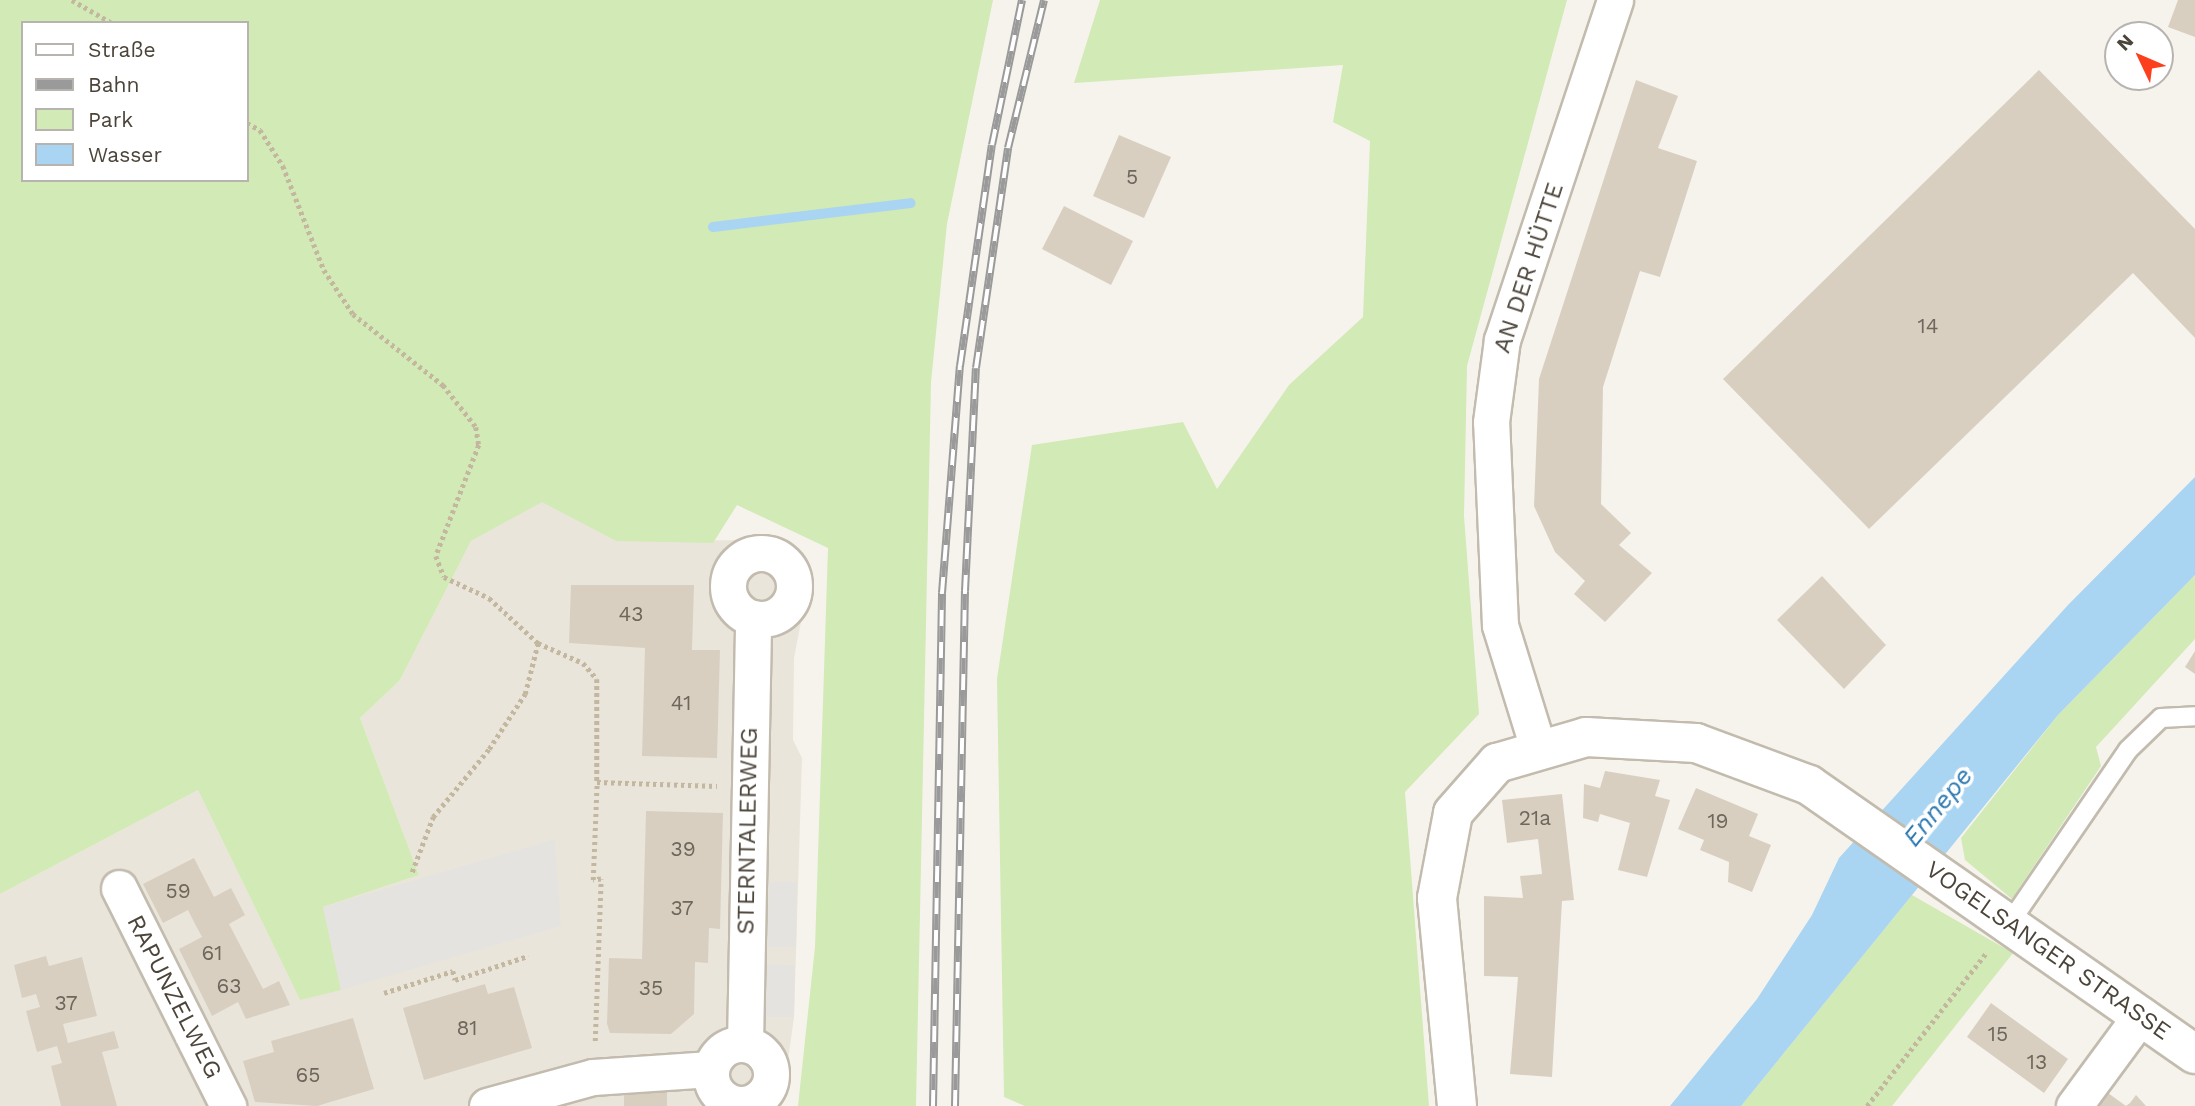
<!DOCTYPE html>
<html>
<head>
<meta charset="utf-8">
<style>
	body { margin:0 }
	#map { position:relative; width:2195px; height:1106px; overflow:hidden; background:#f6f3ec; font-family:"Work Sans",sans-serif }
	div>[style] { position:absolute }
	.residential>* { inset:0; background:#eae5da }
	.green>* { inset:0; background:#d2eab5 }
	.parking>* { inset:0; background:#e5e3e0 }
	.water>* { inset:0; background:#a9d4f2 }
	.stream>* { height:10px; margin:-5px; padding:0 5px; transform-origin:5px; border-radius:5px; background:#a9d4f2 }
	.building>* { inset:0; background:#d8cfc1 }
	.path>* { height:4.5px; margin-top:-2.25px; transform-origin:0; background:repeating-linear-gradient(90deg,#c4b79f 0 3.5px,transparent 0 7px) }
	.roads { filter:drop-shadow(2px 0 #c2bbae) drop-shadow(-2px 0 #c2bbae) drop-shadow(0 2px #c2bbae) drop-shadow(0 -2px #c2bbae) }
	.service>* { height:18px; margin:-9px; padding:0 9px; transform-origin:9px; border-radius:9px; background:#fff }
	.minor>* { height:35px; margin:-17.5px; padding:0 17.5px; transform-origin:17.5px; border-radius:17.5px; background:#fff }
	.minor>.ring { margin:-17.5px; padding:0; box-sizing:content-box; background:none; border:35px solid #fff; border-radius:50% }
	.tertiary>* { height:38px; margin:-19px; padding:0 19px; transform-origin:19px; border-radius:19px; background:#fff }
	.rail>* { height:8px; margin-top:-4px; transform-origin:0; background:repeating-linear-gradient(90deg,#fff 0 16px,#9a9a9a 0 32px); box-sizing:border-box; border-block:2px solid #9a9a9a }
	span { translate:-50% -50%; white-space:nowrap; text-align:center; line-height:1.15; -webkit-text-stroke:7px #fff; paint-order:stroke }
	.number-label { font-size:21px; color:#6e675b }
	.number-label span { -webkit-text-stroke-width:0 }
	.street-label { font-size:24px; color:#4b4439 }
	.water-label { font-size:26px; color:#2e7ab2; font-style:italic }
	.legend { position:absolute; left:21px; top:21px; width:228px; height:161px; box-sizing:border-box; background:#fff; border:2px solid #b7b4b0; margin:0; padding:9px 12px; list-style:none; font-size:21px; color:#4b4439 }
	.legend li { display:flex; align-items:center; gap:14px; height:35px }
	.legend b { width:35px; border:2px solid #b7b4b0 }
	.north { position:absolute; left:2104px; top:21px; width:70px; height:70px; box-sizing:border-box; background:#fff; border:2px solid #b7b4b0; border-radius:50%; rotate:314deg; font-size:19px; font-weight:700; line-height:28px; text-align:center; color:#4b4439 }
	.north::after { content:''; display:block; margin:auto; width:24px; height:32px; background:#fc3f1d; clip-path:polygon(50% 0,100% 100%,50% 72%,0 100%) }
</style>
</head>
<body>
<div id="map">
	<div class="residential">
		<i style="clip-path:polygon(542px 501px,616px 541px,781px 540px,799px 554px,810px 575px,794px 658px,793px 740px,802px 758px,794px 1017px,785px 1082px,773px 1106px,0 1106px,0 894px,198px 790px,300px 1000px,323px 907px,419px 875px,360px 718px,400px 680px,471px 541px)"></i>
	</div>
	<div class="green">
		<i style="clip-path:polygon(evenodd,0 0,993px 0,947px 224px,931px 382px,916px 1106px,798px 1106px,815px 947px,828px 548px,737px 505px,713px 543px,616px 541px,542px 502px,471px 541px,400px 680px,360px 718px,419px 875px,323px 907px,341px 990px,300px 1000px,198px 790px,0 894px,0 0,23px 23px,247px 23px,247px 180px,23px 180px,23px 23px)"></i>
		<i style="clip-path:polygon(1100px 0,1567px 0,1467px 366px,1464px 516px,1479px 714px,1405px 792px,1429px 1106px,1025px 1106px,1004px 1097px,997px 679px,1032px 445px,1183px 422px,1217px 489px,1289px 385px,1363px 317px,1370px 141px,1333px 122px,1343px 65px,1074px 83px)"></i>
		<i style="clip-path:polygon(2195px 575px,2195px 639px,2096px 747px,2101px 766px,2012px 899px,1965px 860px,1961px 838px,2058px 715px)"></i>
		<i style="clip-path:polygon(1912px 895px,2013px 953px,1892px 1106px,1741px 1106px)"></i>
	</div>
	<div class="parking">
		<i style="clip-path:polygon(555px 839px,561px 926px,341px 990px,323px 907px)"></i>
		<i style="clip-path:polygon(769px 882px,797px 882px,796px 947px,767px 947px)"></i>
		<i style="clip-path:polygon(767px 964px,795px 965px,794px 1017px,765px 1017px)"></i>
	</div>
	<div class="water">
		<i style="clip-path:polygon(2195px 477px,2195px 575px,2058px 715px,1741px 1106px,1670px 1106px,1757px 999px,1812px 915px,1839px 858px,2068px 605px)"></i>
	</div>
	<div class="stream">
		<i style="left:713px;top:227px;width:199px;rotate:-6.9deg"></i>
	</div>
	<div class="building">
		<i style="clip-path:polygon(2178px 0,2195px 0,2195px 37px,2168px 27px)"></i>
		<i style="clip-path:polygon(2039px 70px,2195px 229px,2195px 338px,2133px 273px,1869px 529px,1723px 379px)"></i>
		<i style="clip-path:polygon(1636px 80px,1678px 96px,1658px 148px,1697px 161px,1660px 277px,1640px 271px,1603px 387px,1601px 504px,1631px 533px,1619px 545px,1652px 573px,1605px 622px,1574px 594px,1585px 581px,1555px 552px,1534px 506px,1539px 379px)"></i>
		<i style="clip-path:polygon(1119px 135px,1171px 157px,1144px 218px,1093px 196px)"></i>
		<i style="clip-path:polygon(1064px 206px,1133px 241px,1111px 285px,1042px 249px)"></i>
		<i style="clip-path:polygon(1822px 576px,1886px 645px,1844px 689px,1777px 620px)"></i>
		<i style="clip-path:polygon(571px 585px,694px 585px,692px 650px,720px 650px,717px 758px,642px 756px,645px 648px,569px 643px)"></i>
		<i style="clip-path:polygon(2195px 651px,2195px 674px,2185px 667px)"></i>
		<i style="clip-path:polygon(1605px 771px,1660px 780px,1655px 796px,1670px 800px,1647px 877px,1618px 870px,1630px 823px,1600px 814px,1598px 822px,1583px 818px,1584px 784px,1600px 788px)"></i>
		<i style="clip-path:polygon(1696px 788px,1758px 814px,1749px 836px,1771px 845px,1752px 892px,1728px 882px,1729px 862px,1700px 850px,1704px 840px,1678px 829px)"></i>
		<i style="clip-path:polygon(1562px 794px,1574px 900px,1562px 901px,1552px 1077px,1510px 1074px,1518px 977px,1484px 976px,1484px 896px,1523px 898px,1520px 876px,1542px 874px,1538px 839px,1507px 843px,1502px 800px)"></i>
		<i style="clip-path:polygon(646px 811px,723px 813px,720px 929px,709px 928px,708px 963px,695px 962px,694px 1014px,671px 1034px,610px 1033px,607px 1024px,609px 958px,642px 959px)"></i>
		<i style="clip-path:polygon(194px 858px,214px 897px,231px 888px,245px 915px,229px 924px,263px 989px,279px 981px,290px 1005px,246px 1019px,238px 1002px,212px 1016px,179px 949px,202px 937px,195px 924px,188px 910px,163px 923px,143px 884px)"></i>
		<i style="clip-path:polygon(46px 956px,49px 966px,82px 957px,97px 1016px,63px 1024px,68px 1043px,114px 1031px,119px 1048px,102px 1052px,117px 1106px,61px 1106px,51px 1066px,62px 1063px,57px 1046px,37px 1052px,26px 1011px,40px 1007px,36px 994px,22px 998px,14px 965px)"></i>
		<i style="clip-path:polygon(485px 984px,488px 994px,514px 987px,532px 1048px,424px 1080px,403px 1008px)"></i>
		<i style="clip-path:polygon(1991px 1003px,2068px 1059px,2044px 1093px,1967px 1037px)"></i>
		<i style="clip-path:polygon(353px 1018px,374px 1089px,317px 1106px,255px 1102px,243px 1061px,274px 1052px,271px 1041px)"></i>
		<i style="clip-path:polygon(667px 1091px,667px 1106px,624px 1106px,624px 1093px)"></i>
		<i style="clip-path:polygon(2108px 1093px,2126px 1106px,2099px 1106px)"></i>
		<i style="clip-path:polygon(2136px 1095px,2146px 1106px,2126px 1106px,2130px 1103px)"></i>
	</div>
	<div class="path">
		<i style="left:72px;top:0;width:46px;rotate:29.9deg"></i>
		<i style="left:247px;top:123px;width:15px;rotate:28deg"></i>
		<i style="left:260px;top:130px;width:43px;rotate:57.4deg"></i>
		<i style="left:283px;top:166px;width:112px;rotate:68.5deg"></i>
		<i style="left:324px;top:270px;width:53px;rotate:56.6deg"></i>
		<i style="left:353px;top:314px;width:115px;rotate:38.3deg"></i>
		<i style="left:443px;top:385px;width:53px;rotate:51.8deg"></i>
		<i style="left:476px;top:427px;width:18px;rotate:81deg"></i>
		<i style="left:479px;top:445px;width:119px;rotate:111.2deg"></i>
		<i style="left:436px;top:556px;width:22px;rotate:69deg"></i>
		<i style="left:444px;top:577px;width:50px;rotate:25deg"></i>
		<i style="left:489px;top:598px;width:67px;rotate:42.6deg"></i>
		<i style="left:538px;top:643px;width:49px;rotate:24deg"></i>
		<i style="left:583px;top:663px;width:21px;rotate:49deg"></i>
		<i style="left:597px;top:679px;width:103px;rotate:90deg"></i>
		<i style="left:412px;top:872px;width:59px;rotate:-69.1deg"></i>
		<i style="left:433px;top:817px;width:88px;rotate:-50.5deg"></i>
		<i style="left:489px;top:749px;width:66px;rotate:-56.8deg"></i>
		<i style="left:525px;top:694px;width:53px;rotate:-75.7deg"></i>
		<i style="left:384px;top:993px;width:72px;rotate:-17.7deg"></i>
		<i style="left:453px;top:971px;width:9px;rotate:77deg"></i>
		<i style="left:455px;top:980px;width:77px;rotate:-18.2deg"></i>
		<i style="left:595px;top:1041px;width:162px;rotate:-87.9deg"></i>
		<i style="left:601px;top:879px;width:8px;rotate:173deg"></i>
		<i style="left:593px;top:880px;width:98px;rotate:-87.7deg"></i>
		<i style="left:597px;top:782px;width:120px;rotate:1.9deg"></i>
		<i style="left:1867px;top:1106px;width:195px;rotate:-52.1deg"></i>
	</div>
	<div class="roads">
		<div class="service">
			<i style="left:2011px;top:921px;width:207px;rotate:-55.6deg"></i>
			<i style="left:2128px;top:750px;width:46px;rotate:-44.1deg"></i>
			<i style="left:2161px;top:718px;width:34px;rotate:-3deg"></i>
		</div>
		<div class="minor">
			<i class="ring" style="left:728px;top:553px;width:31px;height:31px"></i>
			<i style="left:1538px;top:748px;width:129px;rotate:-107.2deg"></i>
			<i style="left:1500px;top:625px;width:203px;rotate:-92.5deg"></i>
			<i style="left:1491px;top:422px;width:83px;rotate:-82.4deg"></i>
			<i style="left:1502px;top:340px;width:358px;rotate:-71.6deg"></i>
			<i style="left:119px;top:888px;width:244px;rotate:63.4deg"></i>
			<i style="left:745px;top:1044px;width:426px;rotate:-88.9deg"></i>
			<i class="ring" style="left:711px;top:1044px;width:25px;height:25px"></i>
			<i style="left:487px;top:1106px;width:110px;rotate:-15.3deg"></i>
			<i style="left:593px;top:1077px;width:118px;rotate:-3.9deg"></i>
			<i style="left:2074px;top:1106px;width:113px;rotate:-53.6deg"></i>
		</div>
		<div class="tertiary">
			<i style="left:1457px;top:1106px;width:209px;rotate:-95.5deg"></i>
			<i style="left:1437px;top:898px;width:86px;rotate:-79.3deg"></i>
			<i style="left:1453px;top:813px;width:67px;rotate:-48.7deg"></i>
			<i style="left:1497px;top:763px;width:93px;rotate:-16.3deg"></i>
			<i style="left:1586px;top:737px;width:110px;rotate:3.1deg"></i>
			<i style="left:1696px;top:743px;width:121px;rotate:20.4deg"></i>
			<i style="left:1809px;top:785px;width:470px;rotate:34.9deg"></i>
		</div>
	</div>
	<div class="rail">
		<i style="left:933px;top:1106px;width:513px;rotate:-88.99deg"></i>
		<i style="left:942px;top:593px;width:228px;rotate:-85.5deg"></i>
		<i style="left:960px;top:366px;width:223px;rotate:-81.8deg"></i>
		<i style="left:992px;top:145px;width:148px;rotate:-78.3deg"></i>
		<i style="left:955px;top:1106px;width:515px;rotate:-88.89deg"></i>
		<i style="left:965px;top:591px;width:223px;rotate:-87.2deg"></i>
		<i style="left:976px;top:368px;width:222px;rotate:-81.7deg"></i>
		<i style="left:1008px;top:148px;width:152px;rotate:-76.3deg"></i>
	</div>
	<div class="number-label">
		<span style="left:1132px;top:177px">5</span>
		<span style="left:1928px;top:326px">14</span>
		<span style="left:631px;top:614px">43</span>
		<span style="left:681px;top:703px">41</span>
		<span style="left:1535px;top:818px">21a</span>
		<span style="left:1718px;top:821px">19</span>
		<span style="left:683px;top:849px">39</span>
		<span style="left:178px;top:891px">59</span>
		<span style="left:682px;top:908px">37</span>
		<span style="left:212px;top:953px">61</span>
		<span style="left:229px;top:986px">63</span>
		<span style="left:651px;top:988px">35</span>
		<span style="left:66px;top:1003px">37</span>
		<span style="left:467px;top:1028px">81</span>
		<span style="left:1998px;top:1034px">15</span>
		<span style="left:2037px;top:1062px">13</span>
		<span style="left:308px;top:1075px">65</span>
	</div>
	<div class="street-label">
		<span style="left:1529px;top:268px;rotate:-72deg">AN DER HÜTTE</span>
		<span style="left:748px;top:831px;rotate:-89deg">STERNTALERWEG</span>
		<span style="left:2048px;top:951px;rotate:35deg">VOGELSANGER STRASSE</span>
		<span style="left:174px;top:997px;rotate:63deg">RAPUNZELWEG</span>
	</div>
	<div class="water-label">
		<span style="left:1938px;top:807px;rotate:-51deg">Ennepe</span>
	</div>
	<ul class="legend">
	<li><b style="height:9px;background:#fff"></b>Straße</li>
	<li><b style="height:9px;background:#9a9a9a"></b>Bahn</li>
	<li><b style="height:19px;background:#d2eab5"></b>Park</li>
	<li><b style="height:19px;background:#a9d4f2"></b>Wasser</li>
	</ul>
	<div class="north">N</div>
</div>
</body>
</html>
